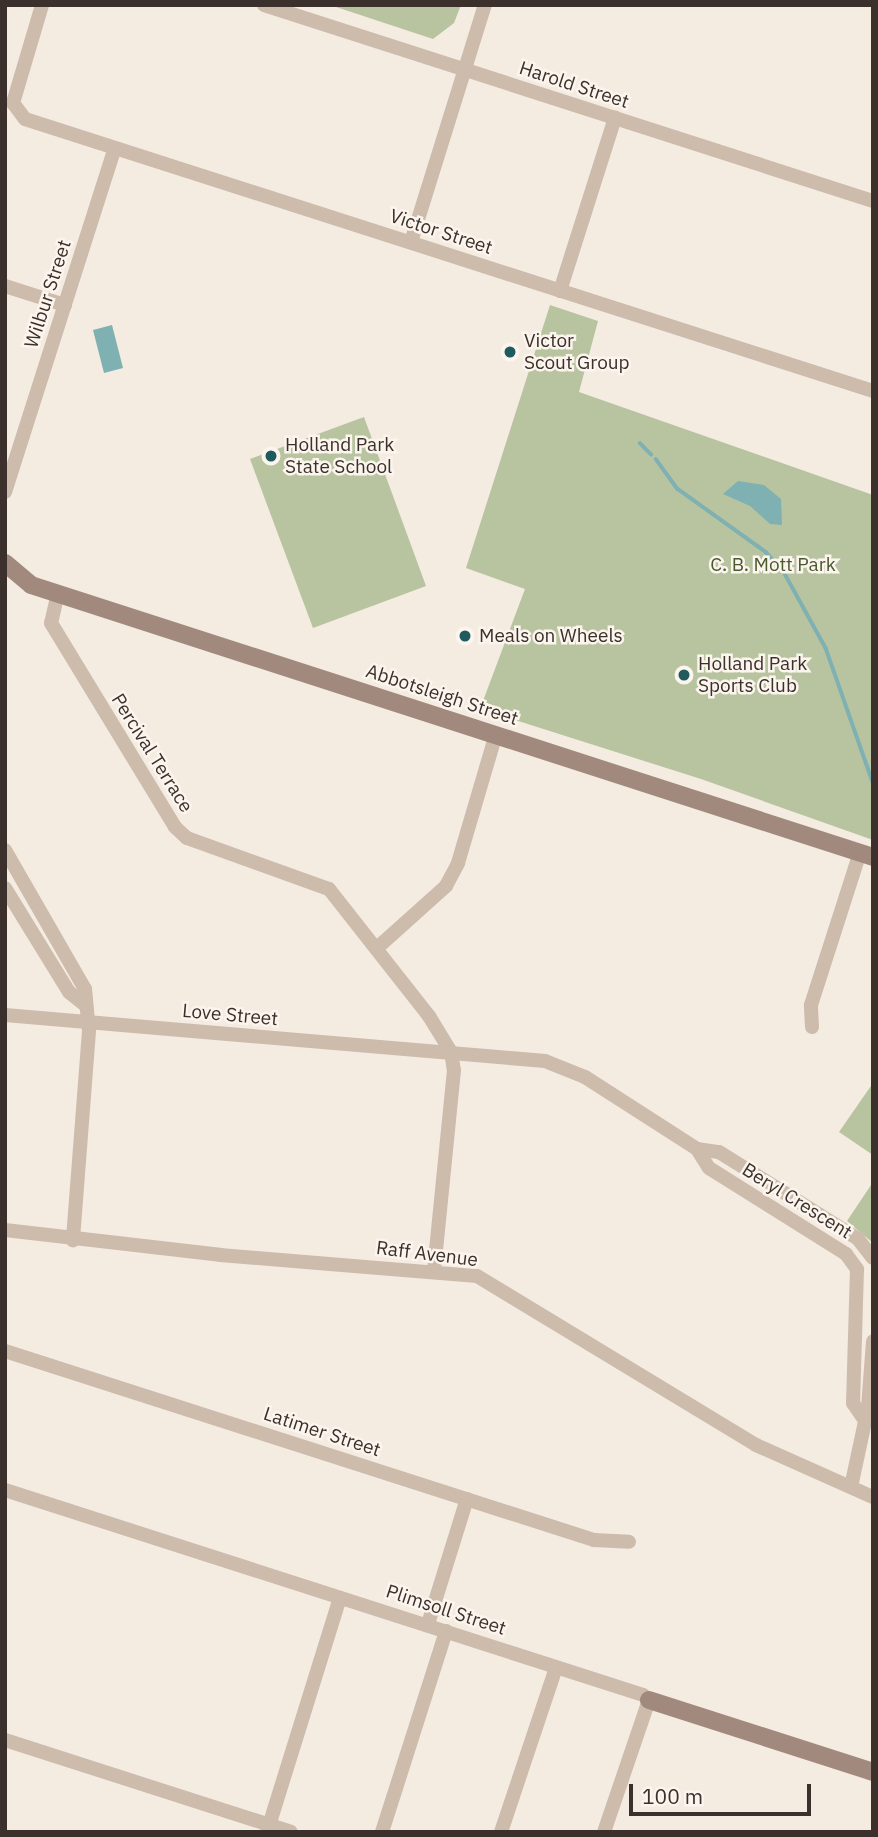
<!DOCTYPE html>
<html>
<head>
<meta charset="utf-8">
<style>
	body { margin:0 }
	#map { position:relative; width:878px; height:1837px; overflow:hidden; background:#f4ebe1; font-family:"IBM Plex Sans",sans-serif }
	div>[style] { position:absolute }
	.green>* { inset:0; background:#b8c4a0 }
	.water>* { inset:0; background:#7fb0b2 }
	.stream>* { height:3.5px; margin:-1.75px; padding:0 1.75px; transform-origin:1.75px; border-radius:1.75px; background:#7fb0b2 }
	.street>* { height:14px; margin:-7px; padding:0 7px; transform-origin:7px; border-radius:7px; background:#cdbbac }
	.secondary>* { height:18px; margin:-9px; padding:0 9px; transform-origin:9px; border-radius:9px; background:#a18a7d }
	.dots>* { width:19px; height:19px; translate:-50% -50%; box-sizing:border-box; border:4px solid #fbf5ee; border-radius:50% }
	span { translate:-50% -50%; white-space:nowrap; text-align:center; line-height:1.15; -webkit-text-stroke:5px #fbf5ee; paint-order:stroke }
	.street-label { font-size:19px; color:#3b302b }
	.poi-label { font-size:19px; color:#3b302b }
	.left { translate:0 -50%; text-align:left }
	.park-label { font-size:19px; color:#4a5a2e }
	.frame { position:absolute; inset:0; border:7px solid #3b302b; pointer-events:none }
	.scale { position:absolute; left:629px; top:1784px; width:182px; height:32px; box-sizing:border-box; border:4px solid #3b302b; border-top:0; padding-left:9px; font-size:21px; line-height:24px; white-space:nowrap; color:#3b302b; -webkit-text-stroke:5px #fbf5ee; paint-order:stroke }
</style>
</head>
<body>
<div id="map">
	<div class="green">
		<i style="clip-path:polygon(330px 5px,461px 5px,454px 23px,433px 39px)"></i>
		<i style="clip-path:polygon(550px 305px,598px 321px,579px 392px,873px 495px,873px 840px,701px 779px,480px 709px,525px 589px,466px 568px)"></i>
		<i style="clip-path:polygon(364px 417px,426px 586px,313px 628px,250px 459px)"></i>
		<i style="clip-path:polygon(873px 1083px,873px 1155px,839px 1132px)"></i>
		<i style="clip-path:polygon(873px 1182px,873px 1243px,847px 1221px)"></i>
	</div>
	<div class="water">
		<i style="clip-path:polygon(112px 325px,123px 368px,104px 373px,93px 330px)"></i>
		<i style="clip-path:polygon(738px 481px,764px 485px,781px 499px,782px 525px,770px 524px,750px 506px,723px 494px)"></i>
	</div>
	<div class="stream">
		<i style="left:640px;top:443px;width:16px;rotate:45deg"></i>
		<i style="left:656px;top:459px;width:37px;rotate:54deg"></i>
		<i style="left:678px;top:489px;width:108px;rotate:35.6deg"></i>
		<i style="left:766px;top:552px;width:27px;rotate:48deg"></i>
		<i style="left:784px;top:572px;width:87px;rotate:61.1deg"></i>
		<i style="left:826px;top:648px;width:142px;rotate:70.7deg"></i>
	</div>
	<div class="street">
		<i style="left:264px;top:5px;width:640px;rotate:17.84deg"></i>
		<i style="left:13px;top:103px;width:20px;rotate:53deg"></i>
		<i style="left:25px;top:119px;width:891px;rotate:17.78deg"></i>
		<i style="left:13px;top:103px;width:102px;rotate:-73.5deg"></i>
		<i style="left:411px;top:242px;width:248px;rotate:-72.7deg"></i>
		<i style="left:5px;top:286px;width:63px;rotate:17.6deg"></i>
		<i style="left:560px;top:291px;width:182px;rotate:-72.4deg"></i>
		<i style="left:5px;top:492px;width:361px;rotate:-72.3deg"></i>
		<i style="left:58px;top:593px;width:31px;rotate:103deg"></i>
		<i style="left:51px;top:623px;width:239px;rotate:58.7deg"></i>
		<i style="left:175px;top:827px;width:16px;rotate:43deg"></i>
		<i style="left:187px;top:838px;width:151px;rotate:19.8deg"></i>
		<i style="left:329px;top:889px;width:162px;rotate:51.8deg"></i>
		<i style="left:429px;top:1016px;width:42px;rotate:58.6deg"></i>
		<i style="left:451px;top:1052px;width:18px;rotate:81deg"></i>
		<i style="left:454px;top:1070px;width:202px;rotate:95.7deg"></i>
		<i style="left:5px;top:850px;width:160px;rotate:60.1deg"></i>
		<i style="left:85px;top:989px;width:42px;rotate:84.6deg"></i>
		<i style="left:89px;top:1031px;width:210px;rotate:94.4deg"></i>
		<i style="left:5px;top:888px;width:122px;rotate:58.4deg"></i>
		<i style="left:69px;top:992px;width:22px;rotate:39deg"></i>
		<i style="left:377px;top:948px;width:93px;rotate:-41.9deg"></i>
		<i style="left:446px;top:886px;width:26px;rotate:-62deg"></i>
		<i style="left:458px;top:863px;width:134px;rotate:-73.6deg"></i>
		<i style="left:5px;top:1015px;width:542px;rotate:4.87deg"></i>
		<i style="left:545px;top:1061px;width:43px;rotate:21.8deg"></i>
		<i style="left:585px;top:1077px;width:133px;rotate:32.7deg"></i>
		<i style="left:697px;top:1149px;width:22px;rotate:8deg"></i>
		<i style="left:719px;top:1152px;width:164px;rotate:32deg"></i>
		<i style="left:858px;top:1239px;width:24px;rotate:52deg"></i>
		<i style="left:812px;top:1027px;width:22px;rotate:-93deg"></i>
		<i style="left:811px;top:1005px;width:161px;rotate:-72.2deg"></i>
		<i style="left:697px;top:1149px;width:22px;rotate:58deg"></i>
		<i style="left:709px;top:1168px;width:162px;rotate:32.1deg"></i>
		<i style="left:846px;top:1254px;width:19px;rotate:54deg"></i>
		<i style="left:857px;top:1269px;width:134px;rotate:91.7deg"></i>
		<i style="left:853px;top:1403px;width:18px;rotate:56deg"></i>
		<i style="left:5px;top:1230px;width:216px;rotate:6.6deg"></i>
		<i style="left:220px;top:1255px;width:258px;rotate:4.7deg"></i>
		<i style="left:477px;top:1276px;width:326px;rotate:31.2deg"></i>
		<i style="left:756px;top:1445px;width:128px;rotate:24deg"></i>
		<i style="left:5px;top:1351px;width:619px;rotate:17.79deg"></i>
		<i style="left:594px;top:1540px;width:35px;rotate:3deg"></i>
		<i style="left:851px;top:1487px;width:81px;rotate:-77.9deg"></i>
		<i style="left:868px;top:1408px;width:67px;rotate:-85.7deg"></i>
		<i style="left:5px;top:1490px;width:670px;rotate:17.81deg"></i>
		<i style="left:643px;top:1695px;width:8px;rotate:40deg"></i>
		<i style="left:649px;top:1700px;width:139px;rotate:108.8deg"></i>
		<i style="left:428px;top:1624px;width:131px;rotate:-72.7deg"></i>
		<i style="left:5px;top:1740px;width:300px;rotate:17.8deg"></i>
		<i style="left:267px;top:1832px;width:245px;rotate:-72.7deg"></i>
		<i style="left:382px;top:1832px;width:211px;rotate:-72.3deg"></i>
		<i style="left:501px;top:1832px;width:173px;rotate:-71.5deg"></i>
	</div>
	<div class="secondary">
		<i style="left:5px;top:563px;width:34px;rotate:40deg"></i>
		<i style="left:31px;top:585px;width:885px;rotate:17.9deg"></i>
		<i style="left:649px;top:1700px;width:235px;rotate:17.8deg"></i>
	</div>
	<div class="dots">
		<i style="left:510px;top:352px;background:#1f5a5e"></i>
		<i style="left:271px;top:456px;background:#1f5a5e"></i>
		<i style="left:465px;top:636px;background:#1f5a5e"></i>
		<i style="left:684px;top:675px;background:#1f5a5e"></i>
	</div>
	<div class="street-label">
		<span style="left:574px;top:85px;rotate:18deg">Harold Street</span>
		<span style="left:441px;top:232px;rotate:18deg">Victor Street</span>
		<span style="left:48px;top:294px;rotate:-72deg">Wilbur Street</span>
		<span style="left:442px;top:695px;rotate:18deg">Abbotsleigh Street</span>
		<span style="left:152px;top:753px;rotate:58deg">Percival Terrace</span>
		<span style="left:230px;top:1015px;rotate:5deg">Love Street</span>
		<span style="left:797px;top:1201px;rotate:32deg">Beryl Crescent</span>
		<span style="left:427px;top:1254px;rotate:7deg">Raff Avenue</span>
		<span style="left:322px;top:1432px;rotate:18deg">Latimer Street</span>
		<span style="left:446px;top:1610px;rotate:18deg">Plimsoll Street</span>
	</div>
	<div class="poi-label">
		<span class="left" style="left:524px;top:352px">Victor<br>Scout Group</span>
		<span class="left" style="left:285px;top:456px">Holland Park<br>State School</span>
		<span class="left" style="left:479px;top:636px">Meals on Wheels</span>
		<span class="left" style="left:698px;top:675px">Holland Park<br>Sports Club</span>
	</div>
	<div class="park-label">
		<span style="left:773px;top:565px">C. B. Mott Park</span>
	</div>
	<div class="frame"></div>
	<div class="scale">100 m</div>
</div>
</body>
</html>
